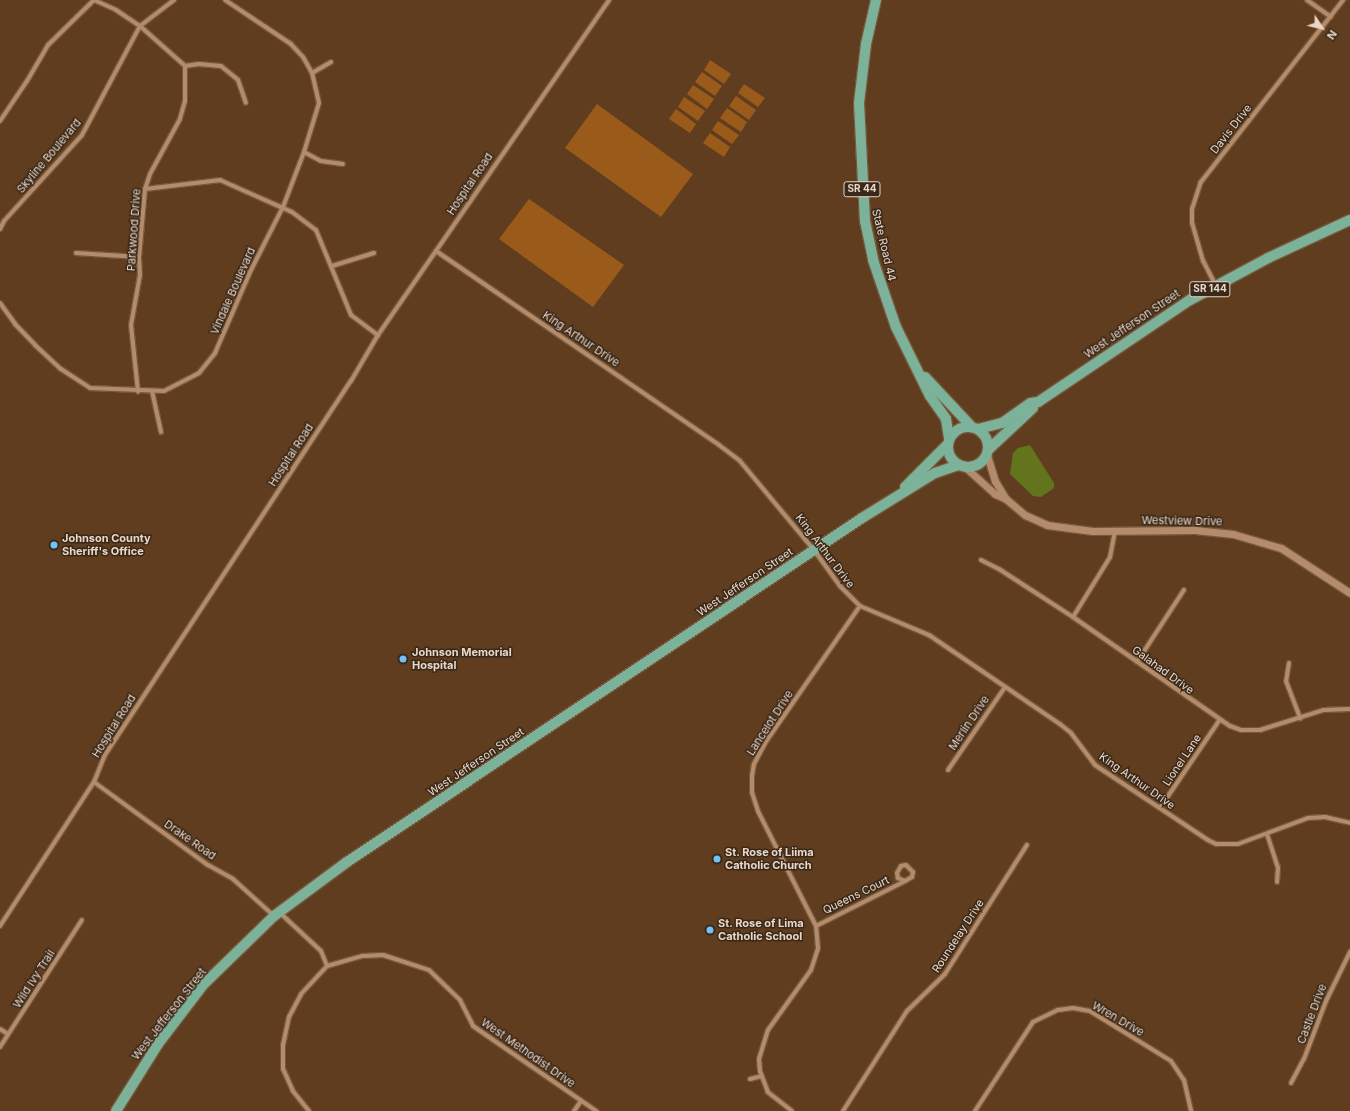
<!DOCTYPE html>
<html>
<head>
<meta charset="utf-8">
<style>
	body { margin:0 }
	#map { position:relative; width:1350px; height:1111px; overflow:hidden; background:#603d1e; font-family:Inter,sans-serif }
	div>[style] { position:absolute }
	.green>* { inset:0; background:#9a5b1a }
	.water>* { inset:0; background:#62741c }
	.roads { filter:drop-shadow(1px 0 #76593c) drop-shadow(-1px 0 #76593c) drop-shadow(0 1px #76593c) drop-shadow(0 -1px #76593c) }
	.minor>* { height:4px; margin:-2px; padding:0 2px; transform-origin:2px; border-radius:2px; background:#b48c6b }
	.tertiary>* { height:7px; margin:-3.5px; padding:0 3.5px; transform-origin:3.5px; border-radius:3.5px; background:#b48c6b }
	.primary>* { height:10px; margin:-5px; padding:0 5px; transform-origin:5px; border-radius:5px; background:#7db29a }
	.primary>.ring { margin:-5px; padding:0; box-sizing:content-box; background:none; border:10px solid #7db29a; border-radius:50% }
	.dots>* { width:11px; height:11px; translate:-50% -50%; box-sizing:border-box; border:2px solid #39291b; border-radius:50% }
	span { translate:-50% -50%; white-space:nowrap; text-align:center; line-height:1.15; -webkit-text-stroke:3px #39291b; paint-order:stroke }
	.shield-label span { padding:1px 3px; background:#39291b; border:1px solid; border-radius:3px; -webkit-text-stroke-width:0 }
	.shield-label { font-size:10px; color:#ecd6c5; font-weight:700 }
	.street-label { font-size:11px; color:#ecd6c5 }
	.poi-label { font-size:11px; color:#ecd6c5; font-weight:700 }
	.left { translate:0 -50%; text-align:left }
	.north { position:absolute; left:1302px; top:8px; width:40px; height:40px; -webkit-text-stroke:3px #39291b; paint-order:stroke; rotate:125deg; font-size:11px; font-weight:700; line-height:16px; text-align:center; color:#ecd6c5 }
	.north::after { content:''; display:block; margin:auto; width:14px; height:18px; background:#ecd6c5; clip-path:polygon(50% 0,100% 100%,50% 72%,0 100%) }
</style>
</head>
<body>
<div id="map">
	<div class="green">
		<i style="clip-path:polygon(710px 60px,731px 74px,724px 84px,704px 70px)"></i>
		<i style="clip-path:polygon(702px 72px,722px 86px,715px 96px,695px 82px)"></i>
		<i style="clip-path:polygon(744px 84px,765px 98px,758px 107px,738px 93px)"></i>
		<i style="clip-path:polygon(693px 85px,714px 99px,707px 109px,687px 94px)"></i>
		<i style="clip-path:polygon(736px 96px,756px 110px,749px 120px,729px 106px)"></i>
		<i style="clip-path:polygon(684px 97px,705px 111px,698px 121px,678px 107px)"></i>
		<i style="clip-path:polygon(597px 104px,693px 174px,661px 217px,565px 148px)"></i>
		<i style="clip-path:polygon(727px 108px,747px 122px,741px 132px,720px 118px)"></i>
		<i style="clip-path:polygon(676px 109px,696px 124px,690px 133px,669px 119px)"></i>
		<i style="clip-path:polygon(718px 121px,739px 135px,732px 144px,712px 130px)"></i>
		<i style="clip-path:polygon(710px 133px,730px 147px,724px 157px,703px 143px)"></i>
		<i style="clip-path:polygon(529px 199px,624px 265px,593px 307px,499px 239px)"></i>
	</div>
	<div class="water">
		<i style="clip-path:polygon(1030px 445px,1054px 483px,1054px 488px,1041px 497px,1033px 496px,1010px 474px,1013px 453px,1018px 448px)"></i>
	</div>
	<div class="roads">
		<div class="minor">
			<i style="left:94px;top:0;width:24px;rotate:24deg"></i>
			<i style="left:116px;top:10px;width:29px;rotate:34deg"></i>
			<i style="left:140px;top:26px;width:60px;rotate:41.6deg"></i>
			<i style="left:185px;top:66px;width:35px;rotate:90deg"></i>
			<i style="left:185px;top:101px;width:19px;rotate:106deg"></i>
			<i style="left:180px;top:119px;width:63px;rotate:118.6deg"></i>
			<i style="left:150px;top:174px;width:16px;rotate:108deg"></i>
			<i style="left:145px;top:189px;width:68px;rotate:95deg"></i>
			<i style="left:139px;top:257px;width:18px;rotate:87deg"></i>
			<i style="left:140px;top:275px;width:51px;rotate:100.2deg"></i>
			<i style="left:131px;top:325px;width:67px;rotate:84deg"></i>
			<i style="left:1307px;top:0;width:29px;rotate:35deg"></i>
			<i style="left:185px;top:66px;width:14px;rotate:-8deg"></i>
			<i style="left:199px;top:64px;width:22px;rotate:5deg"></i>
			<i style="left:221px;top:66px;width:22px;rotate:39deg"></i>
			<i style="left:238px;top:80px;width:24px;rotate:71deg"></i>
			<i style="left:312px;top:73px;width:22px;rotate:-30deg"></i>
			<i style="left:0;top:121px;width:48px;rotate:-56deg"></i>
			<i style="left:27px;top:81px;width:42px;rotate:-59.7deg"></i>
			<i style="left:48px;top:45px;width:64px;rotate:-44.4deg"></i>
			<i style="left:304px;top:152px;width:19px;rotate:28deg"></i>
			<i style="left:321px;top:161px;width:22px;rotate:8deg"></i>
			<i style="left:145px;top:189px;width:76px;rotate:-6.8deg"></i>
			<i style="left:220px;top:180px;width:79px;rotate:24deg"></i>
			<i style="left:292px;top:212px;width:30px;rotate:37deg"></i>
			<i style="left:316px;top:230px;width:92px;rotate:67.6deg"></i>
			<i style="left:351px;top:315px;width:34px;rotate:37deg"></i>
			<i style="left:0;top:229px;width:9px;rotate:-63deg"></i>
			<i style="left:4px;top:221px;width:116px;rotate:-47.8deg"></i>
			<i style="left:82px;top:135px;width:123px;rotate:-62deg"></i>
			<i style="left:140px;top:26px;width:43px;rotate:-37.4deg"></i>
			<i style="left:436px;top:251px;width:343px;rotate:34.4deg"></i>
			<i style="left:719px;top:445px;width:26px;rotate:37deg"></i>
			<i style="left:740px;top:461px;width:116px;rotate:50.3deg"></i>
			<i style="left:814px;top:550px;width:44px;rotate:54.2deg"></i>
			<i style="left:840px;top:586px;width:28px;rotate:45deg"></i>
			<i style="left:860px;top:606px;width:75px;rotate:22.8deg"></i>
			<i style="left:929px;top:635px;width:158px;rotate:34.2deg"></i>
			<i style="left:1060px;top:724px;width:14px;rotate:39deg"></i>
			<i style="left:1071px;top:733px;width:40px;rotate:53deg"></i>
			<i style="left:1095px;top:765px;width:136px;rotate:33.6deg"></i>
			<i style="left:1208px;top:840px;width:9px;rotate:27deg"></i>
			<i style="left:1216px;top:844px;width:22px"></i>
			<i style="left:1238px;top:844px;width:75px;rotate:-20.4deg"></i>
			<i style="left:1308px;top:818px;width:17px;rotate:-3deg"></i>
			<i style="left:1325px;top:817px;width:26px;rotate:13deg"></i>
			<i style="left:76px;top:253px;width:63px;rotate:3.6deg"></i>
			<i style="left:332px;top:266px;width:44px;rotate:-17.2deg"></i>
			<i style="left:1216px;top:286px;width:28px;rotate:-117deg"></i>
			<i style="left:1203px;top:261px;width:40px;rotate:-106deg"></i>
			<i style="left:1192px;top:223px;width:14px;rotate:-90deg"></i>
			<i style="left:1192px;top:209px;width:28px;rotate:-72deg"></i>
			<i style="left:1201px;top:182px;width:231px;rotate:-52deg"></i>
			<i style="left:0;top:303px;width:26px;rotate:54deg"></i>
			<i style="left:15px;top:324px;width:29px;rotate:46deg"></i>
			<i style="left:35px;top:345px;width:35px;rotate:43deg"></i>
			<i style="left:61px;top:369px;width:35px;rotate:33deg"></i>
			<i style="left:90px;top:388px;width:74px;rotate:2.3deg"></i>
			<i style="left:164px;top:391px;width:39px;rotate:-27deg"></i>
			<i style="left:199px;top:373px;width:26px;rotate:-51deg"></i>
			<i style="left:215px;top:353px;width:90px;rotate:-66.6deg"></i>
			<i style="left:251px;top:270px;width:71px;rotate:-63.1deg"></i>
			<i style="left:283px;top:207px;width:59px;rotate:-69.1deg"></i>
			<i style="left:304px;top:152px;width:51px;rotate:-73deg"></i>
			<i style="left:319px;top:103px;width:31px;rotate:-103deg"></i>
			<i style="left:312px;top:73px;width:18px;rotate:-119deg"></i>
			<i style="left:303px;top:57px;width:18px;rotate:-133deg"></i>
			<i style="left:291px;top:44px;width:79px;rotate:-146.3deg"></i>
			<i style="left:152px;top:391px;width:42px;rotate:77.6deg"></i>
			<i style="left:981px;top:560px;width:20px;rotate:27deg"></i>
			<i style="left:999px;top:569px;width:88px;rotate:33deg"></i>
			<i style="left:1073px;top:617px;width:191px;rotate:34.8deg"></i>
			<i style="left:1230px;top:726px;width:12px;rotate:20deg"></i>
			<i style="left:1241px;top:730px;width:19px"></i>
			<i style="left:1260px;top:730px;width:67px;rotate:-17.4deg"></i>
			<i style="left:1324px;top:710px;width:26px;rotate:-2deg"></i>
			<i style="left:1073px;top:617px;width:70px;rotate:-58.3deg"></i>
			<i style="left:1110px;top:557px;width:25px;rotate:-79deg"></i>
			<i style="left:1137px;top:662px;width:86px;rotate:-56.9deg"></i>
			<i style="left:1289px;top:663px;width:18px;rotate:99deg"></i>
			<i style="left:1286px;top:681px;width:40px;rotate:69deg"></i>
			<i style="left:948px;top:770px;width:101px;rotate:-55.5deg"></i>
			<i style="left:94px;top:782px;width:141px;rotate:36.1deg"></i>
			<i style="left:208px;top:865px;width:29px;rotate:29deg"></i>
			<i style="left:233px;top:879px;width:54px;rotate:42deg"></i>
			<i style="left:1160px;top:808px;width:105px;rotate:-55.9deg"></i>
			<i style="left:1267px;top:834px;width:36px;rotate:72deg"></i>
			<i style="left:1278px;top:868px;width:14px;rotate:94deg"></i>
			<i style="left:279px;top:912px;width:57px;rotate:42.9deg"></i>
			<i style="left:321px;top:951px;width:16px;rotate:68deg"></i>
			<i style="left:0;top:926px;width:172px;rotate:-56.9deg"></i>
			<i style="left:94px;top:782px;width:29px;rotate:-68deg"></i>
			<i style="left:105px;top:755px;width:448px;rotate:-56.7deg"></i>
			<i style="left:351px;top:381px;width:53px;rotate:-59.6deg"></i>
			<i style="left:378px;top:335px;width:407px;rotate:-55.4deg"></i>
			<i style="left:816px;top:926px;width:100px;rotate:-26.8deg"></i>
			<i style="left:905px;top:881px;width:8px;rotate:-157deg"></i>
			<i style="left:898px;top:878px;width:5px;rotate:-101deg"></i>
			<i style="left:897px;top:873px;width:8px;rotate:-60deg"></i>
			<i style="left:901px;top:866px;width:5px;rotate:-11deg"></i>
			<i style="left:906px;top:865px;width:10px;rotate:45deg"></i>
			<i style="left:913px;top:872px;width:5px;rotate:101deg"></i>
			<i style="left:912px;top:877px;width:8px;rotate:150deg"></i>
			<i style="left:0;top:1029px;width:9px;rotate:32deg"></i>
			<i style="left:0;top:1047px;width:151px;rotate:-57.2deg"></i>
			<i style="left:750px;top:1079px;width:12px;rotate:-14deg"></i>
			<i style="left:1291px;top:1083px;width:27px;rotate:-62deg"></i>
			<i style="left:1304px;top:1059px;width:62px;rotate:-69.2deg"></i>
			<i style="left:1326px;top:1001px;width:55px;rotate:-63.9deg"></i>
			<i style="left:309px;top:1111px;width:26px;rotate:-129deg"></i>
			<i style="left:293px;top:1091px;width:24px;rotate:-114deg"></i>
			<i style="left:283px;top:1069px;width:24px;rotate:-90deg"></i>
			<i style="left:283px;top:1045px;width:29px;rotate:-78deg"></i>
			<i style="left:289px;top:1017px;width:26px;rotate:-62deg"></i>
			<i style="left:301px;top:994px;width:38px;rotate:-47deg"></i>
			<i style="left:327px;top:966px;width:37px;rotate:-16deg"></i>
			<i style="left:363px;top:956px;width:20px;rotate:-3deg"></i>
			<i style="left:383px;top:955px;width:48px;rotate:18.1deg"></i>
			<i style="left:429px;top:970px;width:43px;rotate:44.1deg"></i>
			<i style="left:460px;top:1000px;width:29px;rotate:63deg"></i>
			<i style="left:473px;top:1026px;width:150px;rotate:34.6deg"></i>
			<i style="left:574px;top:1111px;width:12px;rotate:-55deg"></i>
			<i style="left:792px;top:1111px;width:31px;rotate:-142deg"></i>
			<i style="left:768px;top:1092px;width:22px;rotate:-111deg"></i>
			<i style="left:760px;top:1071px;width:12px;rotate:-95deg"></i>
			<i style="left:759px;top:1059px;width:30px;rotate:-73deg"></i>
			<i style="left:768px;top:1030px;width:74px;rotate:-54.4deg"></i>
			<i style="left:811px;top:970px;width:23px;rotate:-72deg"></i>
			<i style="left:818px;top:948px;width:22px;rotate:-95deg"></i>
			<i style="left:816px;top:926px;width:129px;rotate:-116.8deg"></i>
			<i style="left:758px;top:811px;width:20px;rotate:-108deg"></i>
			<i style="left:752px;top:792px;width:16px;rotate:-90deg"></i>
			<i style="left:752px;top:776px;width:12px;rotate:-81deg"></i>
			<i style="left:754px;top:764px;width:24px;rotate:-62deg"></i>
			<i style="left:765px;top:743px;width:167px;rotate:-55.3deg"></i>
			<i style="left:843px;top:1111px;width:119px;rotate:-57.4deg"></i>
			<i style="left:907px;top:1011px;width:53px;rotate:-44.2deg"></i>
			<i style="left:945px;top:974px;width:153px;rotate:-57.6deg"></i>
			<i style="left:975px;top:1111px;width:106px;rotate:-56.9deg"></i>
			<i style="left:1033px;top:1022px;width:28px;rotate:-26deg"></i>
			<i style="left:1058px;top:1010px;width:15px;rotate:-8deg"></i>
			<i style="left:1073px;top:1008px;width:17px;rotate:10deg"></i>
			<i style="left:1090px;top:1011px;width:95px;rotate:31.7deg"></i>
			<i style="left:1171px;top:1061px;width:23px;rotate:56deg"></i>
			<i style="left:1184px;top:1080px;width:32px;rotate:77deg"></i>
		</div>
		<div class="tertiary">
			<i style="left:987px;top:455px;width:27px;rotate:73deg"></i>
			<i style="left:995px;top:481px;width:21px;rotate:59deg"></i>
			<i style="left:965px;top:467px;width:40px;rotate:42deg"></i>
			<i style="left:995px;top:494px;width:12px;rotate:24deg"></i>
			<i style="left:1006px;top:499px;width:25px;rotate:40deg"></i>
			<i style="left:1025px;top:515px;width:24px;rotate:24deg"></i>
			<i style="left:1047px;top:525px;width:46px;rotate:7.4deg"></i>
			<i style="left:1093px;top:531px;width:102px;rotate:-0.6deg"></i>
			<i style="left:1195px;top:530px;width:38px;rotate:6deg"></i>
			<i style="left:1233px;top:534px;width:50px;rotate:16.3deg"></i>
			<i style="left:1281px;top:548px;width:82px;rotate:33.1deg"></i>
		</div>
		<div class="primary">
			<i style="left:876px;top:0;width:45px;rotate:102.8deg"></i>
			<i style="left:866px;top:44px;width:59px;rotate:96.8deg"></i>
			<i style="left:859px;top:103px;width:118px;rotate:87.1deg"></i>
			<i style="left:865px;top:221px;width:40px;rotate:78deg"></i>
			<i style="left:873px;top:260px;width:71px;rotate:71.1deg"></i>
			<i style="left:896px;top:327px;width:77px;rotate:63.8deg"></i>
			<i style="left:930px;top:396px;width:28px;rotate:55deg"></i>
			<i style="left:946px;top:419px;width:20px;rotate:81deg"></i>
			<i style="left:925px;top:377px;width:69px;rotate:46.8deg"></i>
			<i class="ring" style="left:948px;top:427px;width:30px;height:30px"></i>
			<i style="left:978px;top:429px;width:25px;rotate:-14deg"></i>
			<i style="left:1002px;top:423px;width:35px;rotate:-35deg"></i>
			<i style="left:1031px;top:403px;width:7px;rotate:-8deg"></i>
			<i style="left:1038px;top:402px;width:183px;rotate:-33.9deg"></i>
			<i style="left:1190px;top:300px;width:89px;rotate:-28.3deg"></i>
			<i style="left:1268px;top:258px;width:90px;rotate:-24.9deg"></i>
			<i style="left:989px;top:449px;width:60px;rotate:-43deg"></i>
			<i style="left:905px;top:487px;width:61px;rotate:-45deg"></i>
			<i style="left:116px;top:1111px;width:79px;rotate:-57.9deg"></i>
			<i style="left:158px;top:1044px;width:74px;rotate:-52.7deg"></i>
			<i style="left:203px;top:985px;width:99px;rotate:-44.2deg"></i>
			<i style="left:274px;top:916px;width:91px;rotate:-36.5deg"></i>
			<i style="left:347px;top:862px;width:619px;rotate:-33.74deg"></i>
			<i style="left:862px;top:518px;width:86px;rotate:-31.7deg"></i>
			<i style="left:935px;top:473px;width:24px;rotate:-19deg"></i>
		</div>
	</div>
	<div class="dots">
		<i style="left:54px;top:545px;background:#74c0f6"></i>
		<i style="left:403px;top:659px;background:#74c0f6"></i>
		<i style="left:717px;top:859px;background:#74c0f6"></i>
		<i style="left:710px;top:930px;background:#74c0f6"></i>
	</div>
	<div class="shield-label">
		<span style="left:862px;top:189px">SR 44</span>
		<span style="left:1210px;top:289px">SR 144</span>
	</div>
	<div class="street-label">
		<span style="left:1231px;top:129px;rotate:-52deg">Davis Drive</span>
		<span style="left:49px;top:156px;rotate:-50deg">Skyline Boulevard</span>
		<span style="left:470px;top:184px;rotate:-56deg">Hospital Road</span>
		<span style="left:134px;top:230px;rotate:-86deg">Parkwood Drive</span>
		<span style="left:884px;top:245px;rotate:77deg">State Road 44</span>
		<span style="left:233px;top:291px;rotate:-66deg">Vindale Boulevard</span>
		<span style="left:1132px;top:324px;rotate:-34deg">West Jefferson Street</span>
		<span style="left:581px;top:339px;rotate:34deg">King Arthur Drive</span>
		<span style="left:291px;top:455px;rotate:-57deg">Hospital Road</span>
		<span style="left:1182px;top:521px;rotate:1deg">Westview Drive</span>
		<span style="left:825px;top:551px;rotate:53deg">King Arthur Drive</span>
		<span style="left:745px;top:582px;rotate:-34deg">West Jefferson Street</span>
		<span style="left:1163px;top:670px;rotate:36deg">Galahad Drive</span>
		<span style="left:770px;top:723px;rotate:-57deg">Lancelot Drive</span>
		<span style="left:969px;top:723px;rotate:-56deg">Merlin Drive</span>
		<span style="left:114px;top:726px;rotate:-58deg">Hospital Road</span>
		<span style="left:1182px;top:760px;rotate:-56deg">Lionel Lane</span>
		<span style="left:476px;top:762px;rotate:-34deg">West Jefferson Street</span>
		<span style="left:1137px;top:781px;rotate:35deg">King Arthur Drive</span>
		<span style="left:190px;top:840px;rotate:35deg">Drake Road</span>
		<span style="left:856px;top:895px;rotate:-26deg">Queens Court</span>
		<span style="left:958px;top:936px;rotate:-57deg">Roundelay Drive</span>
		<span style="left:34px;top:979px;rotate:-57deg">Wild Ivy Trail</span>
		<span style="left:169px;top:1014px;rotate:-52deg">West Jefferson Street</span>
		<span style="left:1312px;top:1014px;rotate:-69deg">Castle Drive</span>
		<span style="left:1118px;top:1019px;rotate:30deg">Wren Drive</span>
		<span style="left:528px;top:1053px;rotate:35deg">West Methodist Drive</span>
	</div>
	<div class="poi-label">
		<span class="left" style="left:62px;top:545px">Johnson County<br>Sheriff's Office</span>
		<span class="left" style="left:412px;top:659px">Johnson Memorial<br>Hospital</span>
		<span class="left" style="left:725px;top:859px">St. Rose of Liima<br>Catholic Church</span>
		<span class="left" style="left:718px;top:930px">St. Rose of Lima<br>Catholic School</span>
	</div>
	<div class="north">N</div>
</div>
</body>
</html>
